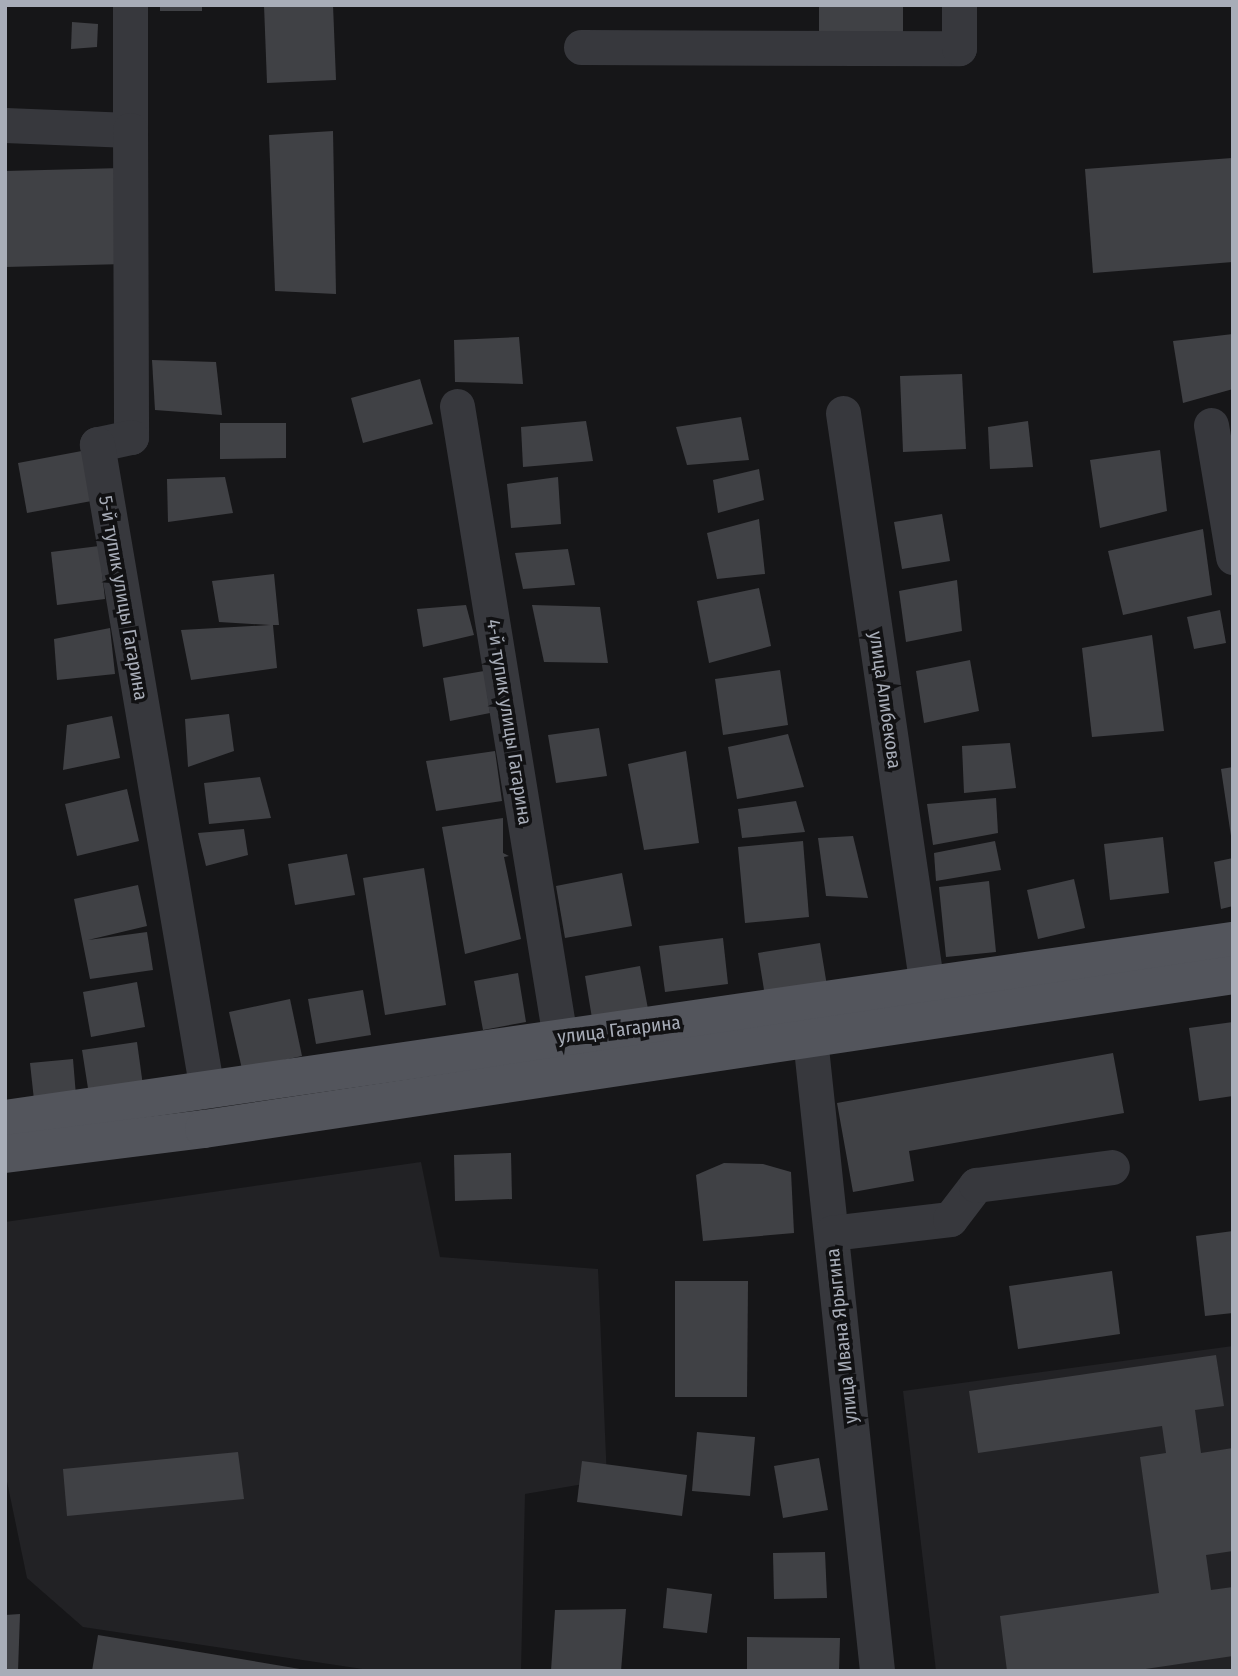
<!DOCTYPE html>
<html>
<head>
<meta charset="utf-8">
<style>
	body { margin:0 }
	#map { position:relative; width:1238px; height:1676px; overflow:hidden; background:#161618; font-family:"Fira Sans Condensed",sans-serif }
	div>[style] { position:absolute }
	.built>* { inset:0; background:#222225 }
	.building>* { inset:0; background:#404145 }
	.minor>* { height:35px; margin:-17.5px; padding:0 17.5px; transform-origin:17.5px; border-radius:17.5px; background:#37383d }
	.major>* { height:38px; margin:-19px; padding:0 19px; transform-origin:19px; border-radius:19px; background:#53555c }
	span { translate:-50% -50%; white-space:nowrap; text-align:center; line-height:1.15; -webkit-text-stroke:7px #111113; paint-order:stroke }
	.street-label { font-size:19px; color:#a8adb8 }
	.frame { position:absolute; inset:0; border:7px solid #a8adb8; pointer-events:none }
</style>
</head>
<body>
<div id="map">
	<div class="built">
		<i style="clip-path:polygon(421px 1162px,440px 1257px,598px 1269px,607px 1480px,525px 1494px,521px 1671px,376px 1671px,83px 1627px,27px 1578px,5px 1472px,5px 1222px)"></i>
		<i style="clip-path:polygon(1233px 1346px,1233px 1671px,936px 1671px,903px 1391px)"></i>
	</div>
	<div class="building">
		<i style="clip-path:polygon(160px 5px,202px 5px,202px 11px,160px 11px)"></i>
		<i style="clip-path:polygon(264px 5px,333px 5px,336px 80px,267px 83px)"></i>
		<i style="clip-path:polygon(819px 5px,903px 5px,903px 39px,819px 39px)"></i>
		<i style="clip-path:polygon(72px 22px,98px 24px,97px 47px,71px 49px)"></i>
		<i style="clip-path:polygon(333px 131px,336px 294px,275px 291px,269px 135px)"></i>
		<i style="clip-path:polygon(1232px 158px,1233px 262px,1093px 273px,1085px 169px)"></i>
		<i style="clip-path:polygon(122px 168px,125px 264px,5px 267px,5px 171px)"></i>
		<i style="clip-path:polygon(1233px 334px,1233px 389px,1183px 403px,1173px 341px)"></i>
		<i style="clip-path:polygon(519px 337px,523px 384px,455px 382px,454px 340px)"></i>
		<i style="clip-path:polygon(152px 360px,216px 362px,222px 415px,155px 410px)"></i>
		<i style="clip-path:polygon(962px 374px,966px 449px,903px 452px,900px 376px)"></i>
		<i style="clip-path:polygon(420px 379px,433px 424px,363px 443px,351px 398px)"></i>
		<i style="clip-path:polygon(741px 417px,749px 460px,687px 465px,676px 427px)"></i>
		<i style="clip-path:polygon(586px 421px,593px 461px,523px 467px,521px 427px)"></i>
		<i style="clip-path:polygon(1028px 421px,1033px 467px,990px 469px,988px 427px)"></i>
		<i style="clip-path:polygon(220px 423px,286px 423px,286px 458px,220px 459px)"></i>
		<i style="clip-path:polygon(87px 450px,97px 500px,27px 513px,18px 463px)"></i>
		<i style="clip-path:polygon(1160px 450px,1167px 511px,1100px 528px,1090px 460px)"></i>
		<i style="clip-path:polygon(759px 469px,764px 500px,718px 513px,713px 480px)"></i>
		<i style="clip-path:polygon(225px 477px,233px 513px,168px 522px,167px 479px)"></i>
		<i style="clip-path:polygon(558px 477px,561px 524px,511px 528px,507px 484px)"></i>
		<i style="clip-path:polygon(942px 514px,950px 561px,902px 569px,894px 522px)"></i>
		<i style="clip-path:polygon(759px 519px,765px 574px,717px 579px,707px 533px)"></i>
		<i style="clip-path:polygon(1203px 529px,1212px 595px,1123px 615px,1108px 551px)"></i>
		<i style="clip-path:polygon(99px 546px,105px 599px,57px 605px,51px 552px)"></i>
		<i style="clip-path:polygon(568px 549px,575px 585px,523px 589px,515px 553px)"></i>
		<i style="clip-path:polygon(274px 574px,279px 625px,273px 625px,277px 668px,191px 680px,181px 630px,270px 625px,219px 622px,212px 581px)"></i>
		<i style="clip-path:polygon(957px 580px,962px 631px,906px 642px,899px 591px)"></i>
		<i style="clip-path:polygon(759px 588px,771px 646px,709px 663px,697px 601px)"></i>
		<i style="clip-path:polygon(466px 605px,474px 635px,423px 647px,417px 609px)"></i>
		<i style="clip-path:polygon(532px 605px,600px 607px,608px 663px,544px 662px)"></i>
		<i style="clip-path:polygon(1220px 610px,1226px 643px,1194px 649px,1187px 617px)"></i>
		<i style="clip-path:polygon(110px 628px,115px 674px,57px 680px,54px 639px)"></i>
		<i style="clip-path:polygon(1152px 635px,1164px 731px,1092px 737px,1082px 648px)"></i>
		<i style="clip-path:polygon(970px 660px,979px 711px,924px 723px,916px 671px)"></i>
		<i style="clip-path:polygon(780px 670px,788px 725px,723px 735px,715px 679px)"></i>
		<i style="clip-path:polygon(484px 671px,490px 713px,450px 721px,443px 678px)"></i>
		<i style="clip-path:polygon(229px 714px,234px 751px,188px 767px,185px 719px)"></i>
		<i style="clip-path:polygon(112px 716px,120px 758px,63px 770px,67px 725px)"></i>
		<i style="clip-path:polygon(599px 728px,607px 776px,556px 783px,548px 735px)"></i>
		<i style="clip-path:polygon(788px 734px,804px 787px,737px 799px,728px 747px)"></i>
		<i style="clip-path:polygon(1010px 743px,1016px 788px,964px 793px,962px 746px)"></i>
		<i style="clip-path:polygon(495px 751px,502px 801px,436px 811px,426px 761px)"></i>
		<i style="clip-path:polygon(686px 751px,699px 843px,644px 850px,628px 764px)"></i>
		<i style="clip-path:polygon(1233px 767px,1233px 836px,1231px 836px,1221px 769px)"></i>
		<i style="clip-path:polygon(260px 777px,271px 818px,209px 824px,204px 783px)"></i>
		<i style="clip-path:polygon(127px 789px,139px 841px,77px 856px,65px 804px)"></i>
		<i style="clip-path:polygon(996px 798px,998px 833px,933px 845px,927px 804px)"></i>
		<i style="clip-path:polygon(796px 801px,805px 832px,742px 838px,738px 809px)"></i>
		<i style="clip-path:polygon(503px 818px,503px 853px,509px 856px,504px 857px,521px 939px,465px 954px,442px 827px)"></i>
		<i style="clip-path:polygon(244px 829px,248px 855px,206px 866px,198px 833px)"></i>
		<i style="clip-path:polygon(853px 836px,868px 898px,826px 896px,818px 838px)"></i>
		<i style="clip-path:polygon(1163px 837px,1169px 893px,1110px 900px,1104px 844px)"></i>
		<i style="clip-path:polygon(803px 841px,809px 917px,745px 923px,738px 847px)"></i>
		<i style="clip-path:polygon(995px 841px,1001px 870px,936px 881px,934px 853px)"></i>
		<i style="clip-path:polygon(347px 854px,355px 895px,295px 905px,288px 864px)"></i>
		<i style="clip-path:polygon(1233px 858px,1233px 906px,1221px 909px,1214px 862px)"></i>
		<i style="clip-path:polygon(424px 868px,446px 1005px,385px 1015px,363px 878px)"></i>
		<i style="clip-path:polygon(622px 873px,632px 926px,565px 938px,556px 886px)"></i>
		<i style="clip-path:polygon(1074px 879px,1085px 928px,1038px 939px,1027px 890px)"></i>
		<i style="clip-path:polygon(989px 881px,996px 952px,946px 957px,939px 887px)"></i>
		<i style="clip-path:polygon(138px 885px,147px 926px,88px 940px,147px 932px,153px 970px,90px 979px,74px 899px)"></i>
		<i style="clip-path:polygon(723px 938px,728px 984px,665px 992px,659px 946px)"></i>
		<i style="clip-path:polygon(820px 943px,827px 986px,765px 996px,758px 953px)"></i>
		<i style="clip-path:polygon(640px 966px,648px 1009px,592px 1018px,585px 976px)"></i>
		<i style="clip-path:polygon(518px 973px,526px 1022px,483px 1030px,474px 981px)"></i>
		<i style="clip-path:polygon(137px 982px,145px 1027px,91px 1037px,83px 992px)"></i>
		<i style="clip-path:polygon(363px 990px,371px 1035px,316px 1044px,308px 999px)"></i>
		<i style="clip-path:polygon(290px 999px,302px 1056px,242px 1069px,229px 1012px)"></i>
		<i style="clip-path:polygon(1233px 1022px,1233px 1096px,1199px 1101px,1189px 1028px)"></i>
		<i style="clip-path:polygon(137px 1042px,144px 1093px,90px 1101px,82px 1050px)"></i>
		<i style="clip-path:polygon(1113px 1053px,1124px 1113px,909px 1151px,914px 1181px,853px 1192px,837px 1103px)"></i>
		<i style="clip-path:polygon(73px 1059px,76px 1096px,34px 1100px,30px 1063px)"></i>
		<i style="clip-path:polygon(511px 1153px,512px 1199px,455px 1201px,454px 1155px)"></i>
		<i style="clip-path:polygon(724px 1163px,763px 1164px,791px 1172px,794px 1233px,703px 1241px,696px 1175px)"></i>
		<i style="clip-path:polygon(1233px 1231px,1233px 1313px,1205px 1316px,1196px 1236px)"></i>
		<i style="clip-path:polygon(1112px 1271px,1120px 1334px,1018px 1349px,1009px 1286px)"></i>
		<i style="clip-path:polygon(675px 1281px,748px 1281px,747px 1397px,675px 1397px)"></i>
		<i style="clip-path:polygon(1216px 1355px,1224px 1406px,1195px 1410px,1201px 1453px,1233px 1448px,1233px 1551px,1206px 1555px,1211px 1590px,1233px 1587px,1233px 1656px,1132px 1671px,1007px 1671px,1000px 1616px,1159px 1593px,1140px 1457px,1166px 1453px,1162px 1426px,978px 1453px,969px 1391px)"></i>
		<i style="clip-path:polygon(697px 1432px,755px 1437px,750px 1496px,692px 1491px)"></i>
		<i style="clip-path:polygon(238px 1452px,244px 1499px,67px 1516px,63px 1469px)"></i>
		<i style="clip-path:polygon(819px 1458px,828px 1510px,783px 1518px,774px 1466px)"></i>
		<i style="clip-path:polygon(582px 1461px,687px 1475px,682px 1516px,577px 1502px)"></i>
		<i style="clip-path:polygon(825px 1552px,827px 1598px,774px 1599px,773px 1553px)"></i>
		<i style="clip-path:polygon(667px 1588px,712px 1594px,707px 1633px,663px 1628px)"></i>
		<i style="clip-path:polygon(626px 1609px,621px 1671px,551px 1671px,555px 1610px)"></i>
		<i style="clip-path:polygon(20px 1614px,18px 1671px,5px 1671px,5px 1615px)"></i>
		<i style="clip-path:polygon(98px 1635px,300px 1669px,300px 1671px,92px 1671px)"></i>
		<i style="clip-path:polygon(747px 1637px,840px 1638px,839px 1671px,747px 1671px)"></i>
	</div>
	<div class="minor">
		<i style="left:581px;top:47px;width:378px;rotate:0.2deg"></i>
		<i style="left:959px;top:48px;width:43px;rotate:-90deg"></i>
		<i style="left:5px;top:125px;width:125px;rotate:2.3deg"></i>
		<i style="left:130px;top:130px;width:125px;rotate:-90deg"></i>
		<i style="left:130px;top:130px;width:307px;rotate:89.8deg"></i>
		<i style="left:131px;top:437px;width:35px;rotate:168deg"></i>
		<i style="left:97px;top:444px;width:655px;rotate:80.34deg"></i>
		<i style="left:457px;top:406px;width:640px;rotate:80.74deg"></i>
		<i style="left:843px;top:413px;width:580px;rotate:81.67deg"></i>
		<i style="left:1211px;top:425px;width:134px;rotate:80.5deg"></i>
		<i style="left:807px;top:1010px;width:665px;rotate:83.95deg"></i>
		<i style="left:831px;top:1233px;width:120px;rotate:-6.7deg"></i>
		<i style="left:950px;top:1219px;width:43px;rotate:-52.6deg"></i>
		<i style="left:976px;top:1185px;width:137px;rotate:-7.5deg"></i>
	</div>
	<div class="major">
		<i style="left:5px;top:1119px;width:1241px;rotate:-8.25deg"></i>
		<i style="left:5px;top:1154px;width:201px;rotate:-7.2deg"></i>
		<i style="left:204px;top:1129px;width:1040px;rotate:-8.51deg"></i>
	</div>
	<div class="street-label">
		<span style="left:123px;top:598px;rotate:80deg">5-й тупик улицы Гагарина</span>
		<span style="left:885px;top:700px;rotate:82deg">улица Алибекова</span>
		<span style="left:509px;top:722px;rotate:81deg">4-й тупик улицы Гагарина</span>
		<span style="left:619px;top:1030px;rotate:-7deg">улица Гагарина</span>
		<span style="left:842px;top:1336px;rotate:-96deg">улица Ивана Ярыгина</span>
	</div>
	<div class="frame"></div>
</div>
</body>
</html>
